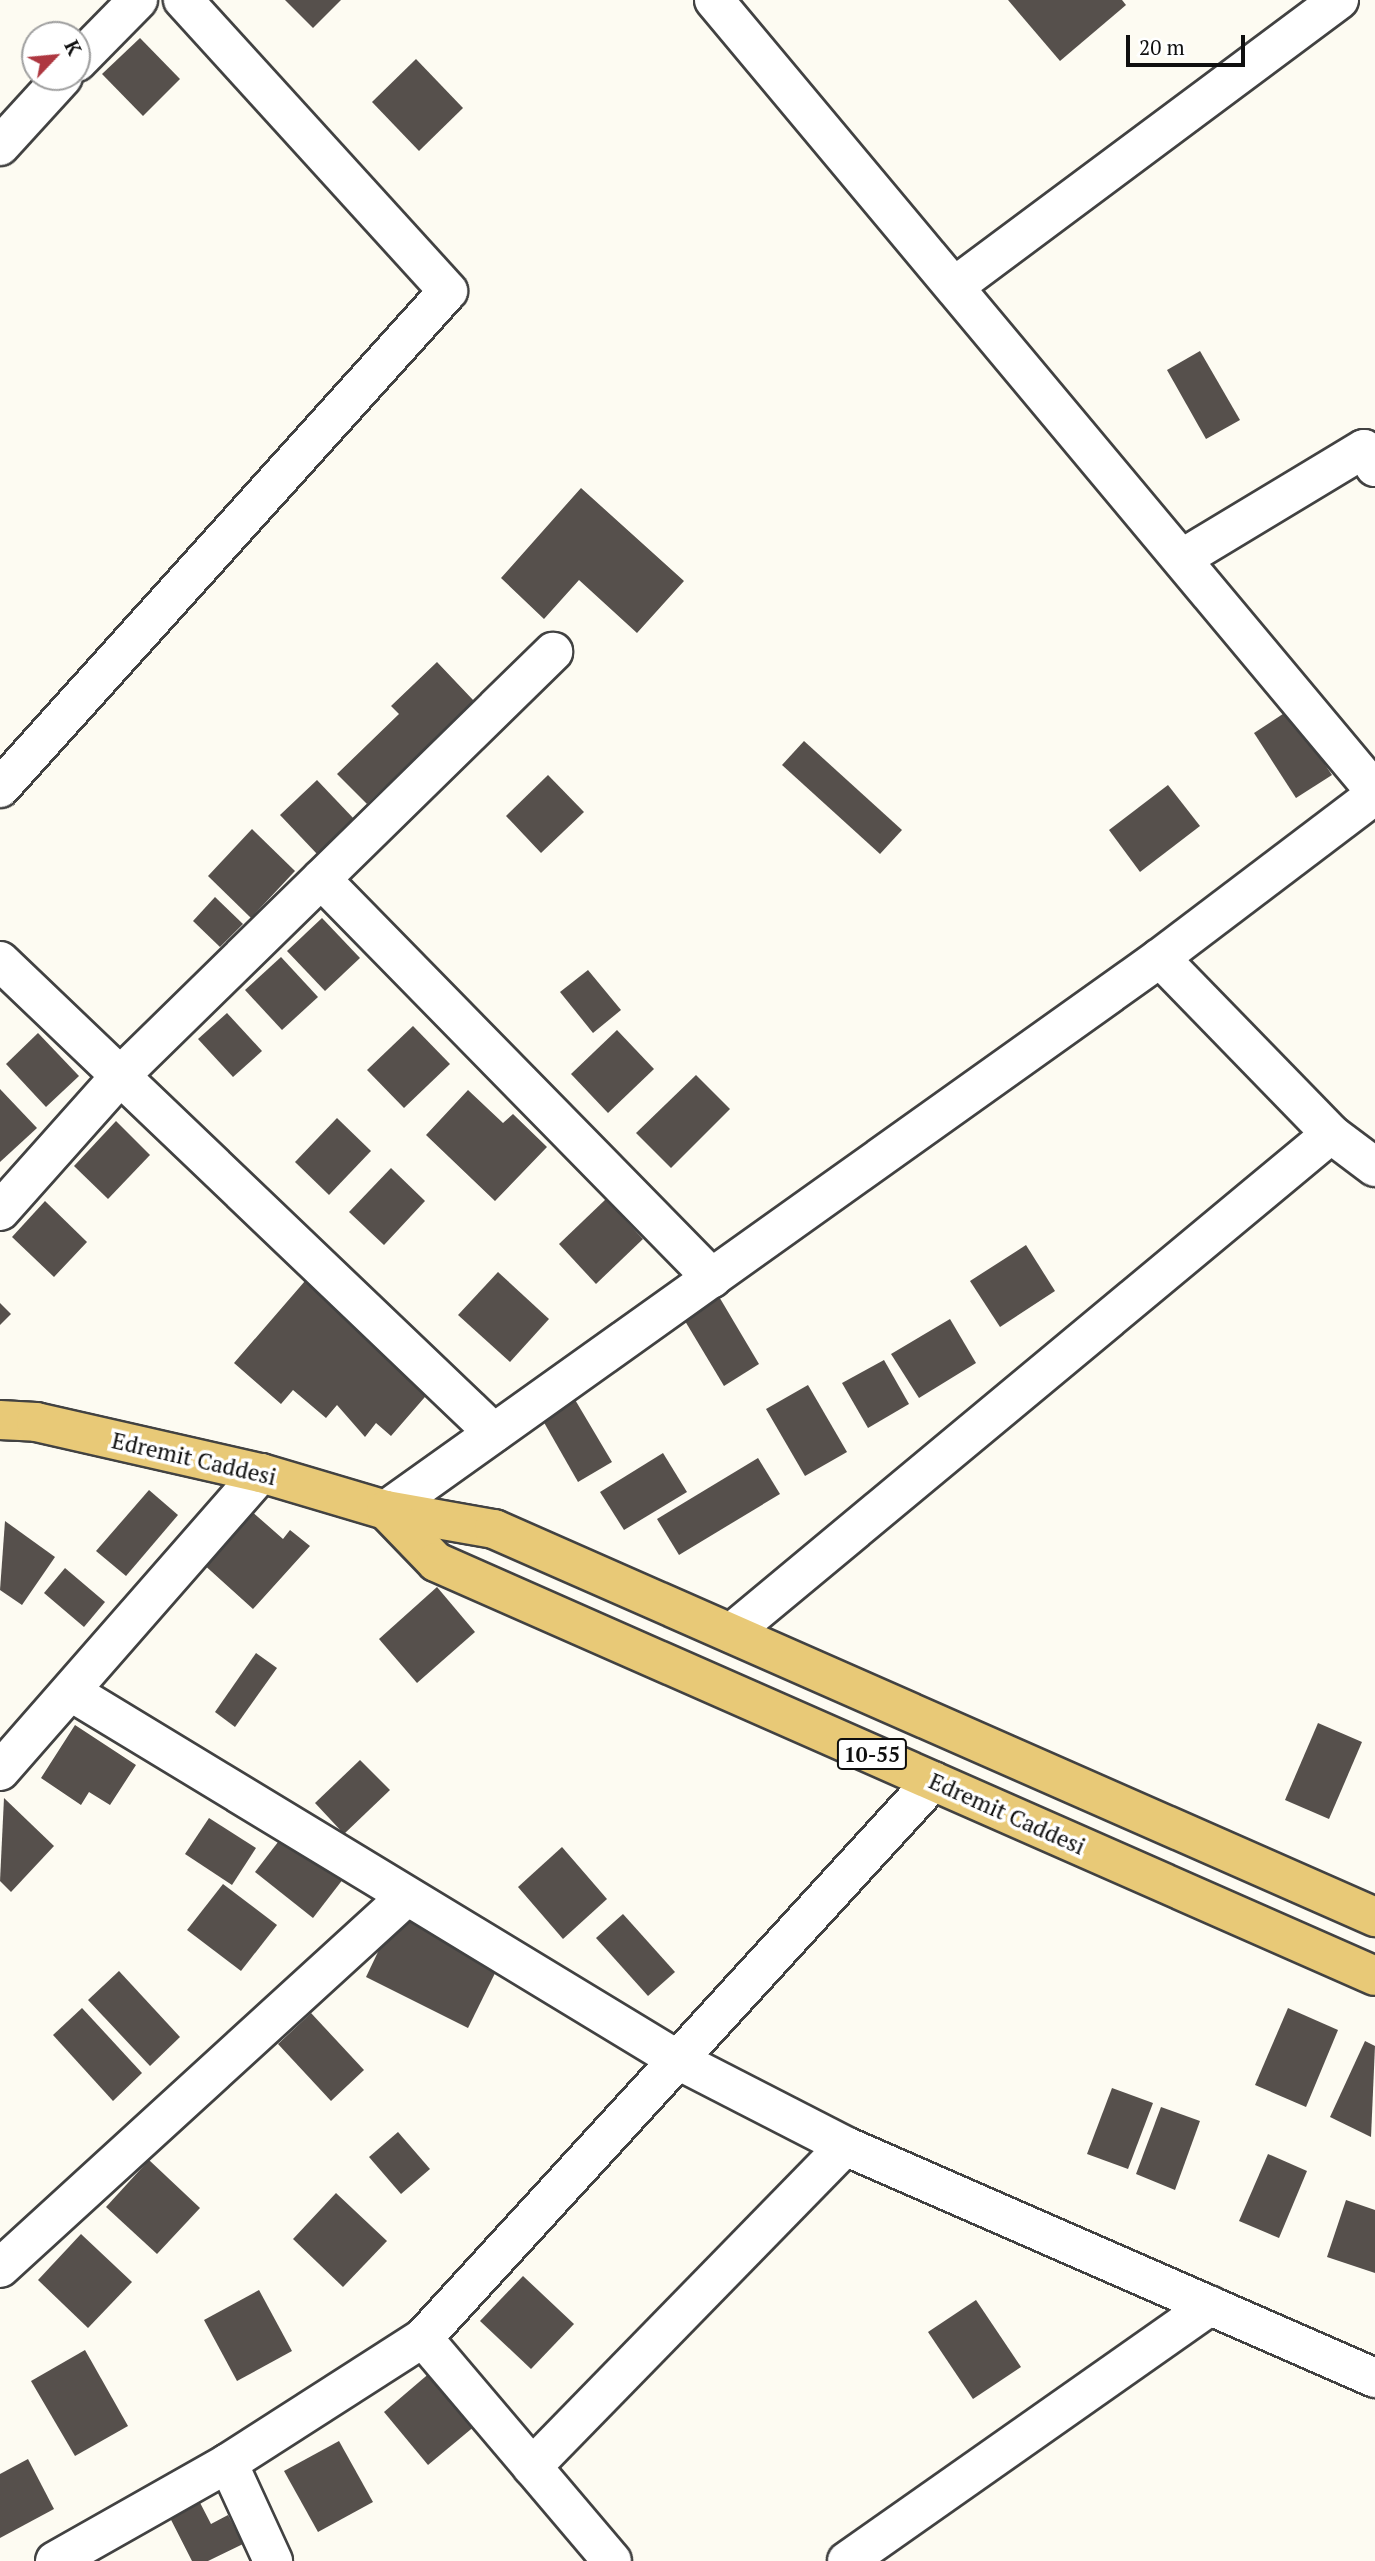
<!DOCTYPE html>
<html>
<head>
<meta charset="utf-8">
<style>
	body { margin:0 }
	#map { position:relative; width:1375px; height:2561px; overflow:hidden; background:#fdfbf2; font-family:"PT Serif",serif }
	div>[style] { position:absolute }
	.building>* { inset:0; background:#56504c }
	.roads { filter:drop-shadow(2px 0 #424242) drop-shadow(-2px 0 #424242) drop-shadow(0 2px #424242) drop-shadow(0 -2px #424242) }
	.minor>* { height:38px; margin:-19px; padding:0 19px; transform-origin:19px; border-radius:19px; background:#fff }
	.major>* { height:38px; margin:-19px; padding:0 19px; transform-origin:19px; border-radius:19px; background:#e8c977 }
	span { translate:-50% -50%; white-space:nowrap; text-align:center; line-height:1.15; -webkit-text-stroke:7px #fff; paint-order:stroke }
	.shield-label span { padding:2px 5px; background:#fff; border:2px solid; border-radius:5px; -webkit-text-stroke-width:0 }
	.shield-label { font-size:21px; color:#0f0f0f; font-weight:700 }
	.street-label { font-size:23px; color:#0f0f0f }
	.north { position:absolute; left:21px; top:21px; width:70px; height:70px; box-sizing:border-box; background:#fff; border:2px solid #9f9f9f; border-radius:50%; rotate:64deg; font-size:19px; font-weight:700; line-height:28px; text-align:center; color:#0f0f0f }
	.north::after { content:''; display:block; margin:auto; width:24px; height:32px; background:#ae3740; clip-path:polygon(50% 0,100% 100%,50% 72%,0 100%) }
	.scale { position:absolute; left:1126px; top:35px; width:119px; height:32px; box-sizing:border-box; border:4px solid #0f0f0f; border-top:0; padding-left:9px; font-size:21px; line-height:24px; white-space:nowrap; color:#0f0f0f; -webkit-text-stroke:5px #fff; paint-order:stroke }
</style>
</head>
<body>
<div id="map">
	<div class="building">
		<i style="clip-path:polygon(285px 0,341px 0,313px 28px)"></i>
		<i style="clip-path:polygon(1008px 0,1122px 0,1126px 5px,1060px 61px)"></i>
		<i style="clip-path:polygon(140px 38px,180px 79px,143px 116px,102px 74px)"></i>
		<i style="clip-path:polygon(416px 59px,463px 108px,419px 151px,372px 102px)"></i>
		<i style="clip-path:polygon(1200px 351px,1240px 420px,1206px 439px,1167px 370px)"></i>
		<i style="clip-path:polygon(581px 488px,684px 581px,637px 633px,579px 580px,544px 619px,501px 578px)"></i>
		<i style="clip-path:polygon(437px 662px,474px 701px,367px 804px,337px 774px,399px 714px,391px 706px)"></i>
		<i style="clip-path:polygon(1289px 710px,1332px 775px,1296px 798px,1254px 733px)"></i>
		<i style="clip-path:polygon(804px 741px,902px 830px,880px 854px,782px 765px)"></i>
		<i style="clip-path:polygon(548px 775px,584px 812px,541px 853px,506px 816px)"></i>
		<i style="clip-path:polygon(317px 780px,355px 820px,318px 855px,280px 815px)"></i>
		<i style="clip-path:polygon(1168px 785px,1200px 826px,1140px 872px,1109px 830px)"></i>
		<i style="clip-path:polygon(252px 829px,295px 871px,251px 918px,208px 876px)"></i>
		<i style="clip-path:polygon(215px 897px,243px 924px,220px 947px,193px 921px)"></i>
		<i style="clip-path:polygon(322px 918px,360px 958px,325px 991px,287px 951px)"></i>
		<i style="clip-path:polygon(281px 957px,318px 997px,282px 1030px,245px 990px)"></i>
		<i style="clip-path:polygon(588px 970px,621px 1010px,593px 1033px,560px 992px)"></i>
		<i style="clip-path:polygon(227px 1013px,262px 1051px,233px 1077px,198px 1039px)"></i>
		<i style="clip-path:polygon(413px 1026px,450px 1064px,404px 1108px,367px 1070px)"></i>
		<i style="clip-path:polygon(617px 1030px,654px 1069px,608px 1113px,571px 1074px)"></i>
		<i style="clip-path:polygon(38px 1033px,79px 1076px,46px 1107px,6px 1064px)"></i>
		<i style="clip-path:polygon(696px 1075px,730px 1109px,671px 1168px,636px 1133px)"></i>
		<i style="clip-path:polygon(0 1089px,37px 1128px,0 1162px)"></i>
		<i style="clip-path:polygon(468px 1090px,503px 1123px,513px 1114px,547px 1147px,495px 1201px,426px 1135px)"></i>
		<i style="clip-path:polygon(337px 1118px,371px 1151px,329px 1195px,295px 1162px)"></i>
		<i style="clip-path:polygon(116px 1121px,150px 1155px,108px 1199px,74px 1166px)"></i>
		<i style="clip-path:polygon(391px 1168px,425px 1201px,384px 1245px,349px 1212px)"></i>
		<i style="clip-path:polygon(606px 1199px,643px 1239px,596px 1284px,559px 1244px)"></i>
		<i style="clip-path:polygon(45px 1201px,87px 1242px,54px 1277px,12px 1237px)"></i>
		<i style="clip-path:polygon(1026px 1245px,1055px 1291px,1000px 1327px,970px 1281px)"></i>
		<i style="clip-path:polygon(498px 1272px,549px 1319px,510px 1362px,458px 1315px)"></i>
		<i style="clip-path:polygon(305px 1281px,431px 1390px,391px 1436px,376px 1423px,365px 1437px,337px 1405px,326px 1418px,293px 1390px,281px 1404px,234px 1363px)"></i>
		<i style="clip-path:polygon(718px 1295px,759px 1364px,724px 1386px,682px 1316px)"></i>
		<i style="clip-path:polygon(0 1303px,11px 1314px,0 1325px)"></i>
		<i style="clip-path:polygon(950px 1319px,976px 1363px,919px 1398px,891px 1354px)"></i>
		<i style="clip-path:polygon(884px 1360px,909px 1404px,868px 1428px,842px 1383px)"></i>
		<i style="clip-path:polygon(808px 1385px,847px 1452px,805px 1476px,766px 1409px)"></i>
		<i style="clip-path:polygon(571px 1393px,612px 1462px,578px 1482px,538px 1412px)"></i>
		<i style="clip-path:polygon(663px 1453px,687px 1492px,624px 1530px,600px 1492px)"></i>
		<i style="clip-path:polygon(758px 1458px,780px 1494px,679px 1555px,657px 1519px)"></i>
		<i style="clip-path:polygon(149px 1490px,178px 1515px,126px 1576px,96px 1551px)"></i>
		<i style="clip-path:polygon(249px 1509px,283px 1539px,290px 1530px,310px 1546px,253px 1609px,201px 1562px)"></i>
		<i style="clip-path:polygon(5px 1521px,55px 1557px,22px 1605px,0 1590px)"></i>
		<i style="clip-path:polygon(65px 1568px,105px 1602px,84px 1627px,44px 1593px)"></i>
		<i style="clip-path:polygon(437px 1587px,475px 1632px,417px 1683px,379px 1639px)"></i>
		<i style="clip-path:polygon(256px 1653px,277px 1668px,235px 1727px,215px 1712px)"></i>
		<i style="clip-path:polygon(1318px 1723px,1362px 1742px,1329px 1819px,1285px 1800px)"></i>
		<i style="clip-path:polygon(75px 1725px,136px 1765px,110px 1805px,89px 1792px,81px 1805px,41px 1778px)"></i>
		<i style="clip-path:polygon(360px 1760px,390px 1790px,344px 1834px,315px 1803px)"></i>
		<i style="clip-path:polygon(4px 1798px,54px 1846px,11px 1892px,0 1881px)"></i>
		<i style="clip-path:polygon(209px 1818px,256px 1848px,232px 1885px,185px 1854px)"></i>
		<i style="clip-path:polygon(288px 1829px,347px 1874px,313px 1918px,255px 1872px)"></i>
		<i style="clip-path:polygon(562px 1847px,607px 1899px,563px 1939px,518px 1887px)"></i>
		<i style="clip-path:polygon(223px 1884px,277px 1925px,241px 1971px,187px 1930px)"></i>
		<i style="clip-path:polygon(398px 1910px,501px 1961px,468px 2028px,366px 1977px)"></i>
		<i style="clip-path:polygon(623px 1914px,675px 1972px,648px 1996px,596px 1938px)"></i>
		<i style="clip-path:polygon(119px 1971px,180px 2037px,150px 2066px,88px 2000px)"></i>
		<i style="clip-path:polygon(82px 2008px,142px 2073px,113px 2101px,53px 2035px)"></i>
		<i style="clip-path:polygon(1288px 2008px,1338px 2030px,1306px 2107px,1255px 2085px)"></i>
		<i style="clip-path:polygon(311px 2013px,364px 2070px,331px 2101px,278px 2044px)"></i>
		<i style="clip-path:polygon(1365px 2041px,1375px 2046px,1371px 2137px,1330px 2117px)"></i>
		<i style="clip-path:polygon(1112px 2088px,1153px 2103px,1128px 2169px,1087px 2154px)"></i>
		<i style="clip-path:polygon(1161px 2107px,1200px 2121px,1175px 2190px,1136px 2174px)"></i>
		<i style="clip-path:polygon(398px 2132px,430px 2169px,401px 2194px,369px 2157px)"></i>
		<i style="clip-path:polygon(1268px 2154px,1307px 2171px,1279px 2238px,1239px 2221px)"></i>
		<i style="clip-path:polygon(149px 2160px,200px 2208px,157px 2254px,106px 2207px)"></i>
		<i style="clip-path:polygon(336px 2193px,387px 2241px,343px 2287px,293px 2239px)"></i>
		<i style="clip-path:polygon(1346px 2200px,1375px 2210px,1375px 2273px,1327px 2257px)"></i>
		<i style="clip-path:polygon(81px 2234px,132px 2282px,88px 2328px,38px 2280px)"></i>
		<i style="clip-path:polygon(523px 2276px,574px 2324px,531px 2369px,480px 2321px)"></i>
		<i style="clip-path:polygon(259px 2290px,292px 2351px,237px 2381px,204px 2320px)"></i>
		<i style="clip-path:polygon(976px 2300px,1021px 2367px,973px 2399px,928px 2332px)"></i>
		<i style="clip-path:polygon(85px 2350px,128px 2426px,75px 2456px,31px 2381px)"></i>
		<i style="clip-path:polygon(432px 2371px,476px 2425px,428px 2465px,384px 2412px)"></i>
		<i style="clip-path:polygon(339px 2441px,373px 2502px,318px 2532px,284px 2471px)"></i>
		<i style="clip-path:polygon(28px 2459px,54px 2509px,0 2538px,0 2474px)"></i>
		<i style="clip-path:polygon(195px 2493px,211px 2524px,228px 2515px,243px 2544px,208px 2561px,192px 2561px,165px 2508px)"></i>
	</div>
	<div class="roads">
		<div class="minor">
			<i style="left:714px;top:0;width:1031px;rotate:50.12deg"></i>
			<i style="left:77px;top:62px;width:87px;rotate:-45.5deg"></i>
			<i style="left:0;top:146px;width:93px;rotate:-47.6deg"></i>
			<i style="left:955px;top:286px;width:479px;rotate:-36.7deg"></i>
			<i style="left:1183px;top:558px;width:211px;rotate:-31.1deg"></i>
			<i style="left:1364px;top:449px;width:21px;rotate:59deg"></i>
			<i style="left:0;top:788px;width:669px;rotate:-47.97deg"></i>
			<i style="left:448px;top:291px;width:394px;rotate:-132.3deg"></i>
			<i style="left:321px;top:879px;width:559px;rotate:45.58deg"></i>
			<i style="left:1160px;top:958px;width:245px;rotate:45.8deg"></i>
			<i style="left:1331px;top:1134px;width:55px;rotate:36.9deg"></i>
			<i style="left:0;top:961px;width:683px;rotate:43.7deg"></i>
			<i style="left:0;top:1211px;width:182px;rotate:-48.3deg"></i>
			<i style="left:121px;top:1075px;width:605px;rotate:-44.4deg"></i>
			<i style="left:386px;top:1510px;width:951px;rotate:-35.5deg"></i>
			<i style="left:1160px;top:958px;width:270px;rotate:-37.2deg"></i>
			<i style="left:731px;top:1633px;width:780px;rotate:-39.75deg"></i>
			<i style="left:73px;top:1693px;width:708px;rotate:31.24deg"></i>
			<i style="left:678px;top:2060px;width:188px;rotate:27.2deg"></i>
			<i style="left:845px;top:2146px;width:579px;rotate:23.64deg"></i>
			<i style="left:0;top:1771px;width:396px;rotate:-48.8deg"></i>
			<i style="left:0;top:2268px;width:550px;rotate:-42.42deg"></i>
			<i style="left:423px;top:2338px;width:292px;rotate:49.7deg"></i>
			<i style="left:228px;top:2463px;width:108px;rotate:65.3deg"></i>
			<i style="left:532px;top:2467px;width:448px;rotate:-45.7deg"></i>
			<i style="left:55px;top:2561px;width:199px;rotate:-29.5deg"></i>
			<i style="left:228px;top:2463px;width:232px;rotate:-32.7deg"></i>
			<i style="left:423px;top:2338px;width:755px;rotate:-47.52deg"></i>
			<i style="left:847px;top:2561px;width:444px;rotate:-35.1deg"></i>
		</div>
		<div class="major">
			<i style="left:0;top:1420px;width:36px;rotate:3deg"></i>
			<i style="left:36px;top:1422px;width:231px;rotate:12.8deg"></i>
			<i style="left:261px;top:1473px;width:130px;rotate:16.5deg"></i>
			<i style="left:386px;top:1510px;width:110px;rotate:10deg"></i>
			<i style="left:494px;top:1529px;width:963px;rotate:23.77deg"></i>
			<i style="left:386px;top:1510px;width:72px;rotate:46.1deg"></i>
			<i style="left:436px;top:1562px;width:1026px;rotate:23.79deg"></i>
		</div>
	</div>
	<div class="shield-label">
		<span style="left:872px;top:1754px">10-55</span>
	</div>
	<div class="street-label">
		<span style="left:194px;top:1459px;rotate:13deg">Edremit Caddesi</span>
		<span style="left:1007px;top:1814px;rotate:24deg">Edremit Caddesi</span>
	</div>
	<div class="north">K</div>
	<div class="scale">20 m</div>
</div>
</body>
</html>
